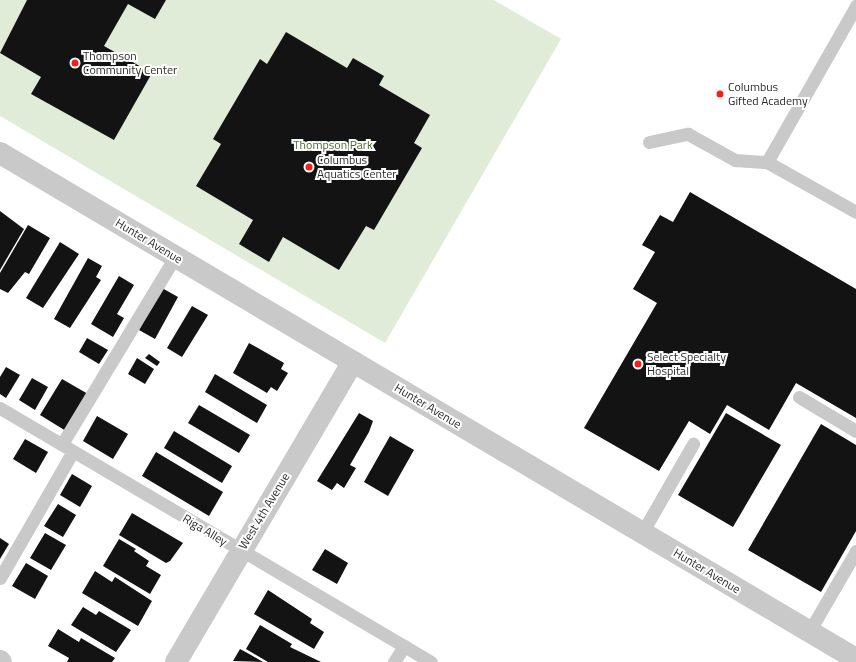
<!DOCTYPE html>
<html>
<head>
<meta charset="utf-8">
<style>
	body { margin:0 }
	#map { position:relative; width:856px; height:662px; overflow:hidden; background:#fff; font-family:"Titillium Web",sans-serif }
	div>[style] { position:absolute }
	.green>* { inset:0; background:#e0ecd7 }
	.building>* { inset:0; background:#131313 }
	.lane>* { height:13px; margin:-6.5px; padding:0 6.5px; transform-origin:6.5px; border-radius:6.5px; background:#c9c9c9 }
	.street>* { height:22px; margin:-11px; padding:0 11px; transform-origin:11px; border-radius:11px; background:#c9c9c9 }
	.dots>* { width:11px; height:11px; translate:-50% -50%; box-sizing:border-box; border:2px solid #fff; border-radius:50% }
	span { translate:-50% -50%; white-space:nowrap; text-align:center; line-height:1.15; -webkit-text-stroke:4px #fff; paint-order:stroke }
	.poi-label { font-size:12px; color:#2c2c2c }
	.left { translate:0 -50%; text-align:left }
	.park-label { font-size:12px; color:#4a6b36 }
	.street-label { font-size:12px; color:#2c2c2c }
</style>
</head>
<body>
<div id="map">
	<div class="green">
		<i style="clip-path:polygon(0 0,494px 0,561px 39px,385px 343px,0 116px)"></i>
	</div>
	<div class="building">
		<i style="clip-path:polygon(27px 0,166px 0,155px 19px,128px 4px,104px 46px,152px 73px,114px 140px,31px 94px,41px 77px,0 53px)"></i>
		<i style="clip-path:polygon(286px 32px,347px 68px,353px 58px,384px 76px,379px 85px,430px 115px,414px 143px,422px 148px,374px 230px,366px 226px,339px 270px,283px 237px,269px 262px,239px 244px,253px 220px,196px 186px,221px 144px,213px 139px,260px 59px,267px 64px)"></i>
		<i style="clip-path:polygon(690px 192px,856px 289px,856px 418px,796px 383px,769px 430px,727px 405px,710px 434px,689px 421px,659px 471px,584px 428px,657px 303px,633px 289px,655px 252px,642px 245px,660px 215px,673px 222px)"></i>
		<i style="clip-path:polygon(0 211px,24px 229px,0 270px)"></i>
		<i style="clip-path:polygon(28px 225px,50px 238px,29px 274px,25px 272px,8px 293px,0 289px,0 273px)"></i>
		<i style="clip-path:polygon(60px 242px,79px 254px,43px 308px,26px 298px)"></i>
		<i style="clip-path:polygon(88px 258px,102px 266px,96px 277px,101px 280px,70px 328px,54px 319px)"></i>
		<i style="clip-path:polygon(119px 276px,134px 285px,117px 314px,124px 318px,113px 337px,91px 324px)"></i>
		<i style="clip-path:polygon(162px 288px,178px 297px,155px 339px,139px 330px)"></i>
		<i style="clip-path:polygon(192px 306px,208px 315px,182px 357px,167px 348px)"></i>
		<i style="clip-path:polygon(87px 338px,108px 350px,99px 364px,79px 352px)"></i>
		<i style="clip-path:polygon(249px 343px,284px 363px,281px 369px,288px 373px,277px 391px,271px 387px,267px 393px,233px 373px)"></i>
		<i style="clip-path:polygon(149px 354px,160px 362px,157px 366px,145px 358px)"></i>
		<i style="clip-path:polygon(137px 358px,154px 369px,145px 384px,128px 374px)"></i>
		<i style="clip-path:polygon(6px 367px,20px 375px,6px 398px,0 394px,0 377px)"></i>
		<i style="clip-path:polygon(215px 374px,267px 405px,257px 423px,205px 392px)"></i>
		<i style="clip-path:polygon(32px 378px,48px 387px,35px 410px,19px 400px)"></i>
		<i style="clip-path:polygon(62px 379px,88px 394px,66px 431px,40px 415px)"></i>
		<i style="clip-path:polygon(199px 405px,250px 435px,239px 453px,188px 423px)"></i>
		<i style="clip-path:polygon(359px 413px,373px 421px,369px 432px,350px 465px,356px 468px,344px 488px,337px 483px,332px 490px,317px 481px)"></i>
		<i style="clip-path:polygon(726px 413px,781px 445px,733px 527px,678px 495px)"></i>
		<i style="clip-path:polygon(97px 416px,128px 434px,113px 459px,83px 441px)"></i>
		<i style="clip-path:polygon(821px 424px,856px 445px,856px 531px,821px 592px,748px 550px)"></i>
		<i style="clip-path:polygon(174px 431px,232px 466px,222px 483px,164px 448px)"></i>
		<i style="clip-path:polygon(390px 436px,414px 450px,388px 496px,364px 482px)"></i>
		<i style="clip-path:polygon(25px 439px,48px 452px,36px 473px,13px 459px)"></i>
		<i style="clip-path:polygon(156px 452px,223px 492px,209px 516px,142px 476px)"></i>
		<i style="clip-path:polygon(72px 474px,92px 486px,80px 507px,60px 495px)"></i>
		<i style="clip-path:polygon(58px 504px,76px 515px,63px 537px,44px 526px)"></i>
		<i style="clip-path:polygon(132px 513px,183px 543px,170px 561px,166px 563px,119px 535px)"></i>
		<i style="clip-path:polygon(45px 533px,66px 545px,51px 570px,30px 558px)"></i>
		<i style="clip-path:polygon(0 538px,9px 544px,0 559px)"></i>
		<i style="clip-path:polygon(119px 539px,136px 549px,134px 551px,149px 561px,146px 566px,161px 575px,150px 594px,103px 566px)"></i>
		<i style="clip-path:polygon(325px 549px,348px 563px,337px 584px,312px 570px)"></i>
		<i style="clip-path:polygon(26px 563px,48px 576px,35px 599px,12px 586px)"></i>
		<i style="clip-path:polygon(95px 571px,112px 582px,115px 577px,152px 601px,138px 626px,82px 593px)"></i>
		<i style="clip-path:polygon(268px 590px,312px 619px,310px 623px,324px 632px,314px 649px,254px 614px)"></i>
		<i style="clip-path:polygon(83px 607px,96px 615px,99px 611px,131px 630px,116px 652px,71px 625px)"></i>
		<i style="clip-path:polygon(260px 625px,292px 644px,290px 647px,321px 662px,268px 662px,246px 649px)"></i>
		<i style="clip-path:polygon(58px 629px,79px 642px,81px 638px,115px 658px,112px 662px,67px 662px,69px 658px,48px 646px)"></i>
		<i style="clip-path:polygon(240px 649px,251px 655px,263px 662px,233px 661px)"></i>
	</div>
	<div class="lane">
		<i style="left:649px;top:142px;width:40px;rotate:-12deg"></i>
		<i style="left:688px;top:134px;width:54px;rotate:29deg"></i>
		<i style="left:735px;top:160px;width:32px;rotate:4deg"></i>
		<i style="left:767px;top:162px;width:102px;rotate:29.3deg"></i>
		<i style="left:767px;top:162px;width:180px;rotate:-60.3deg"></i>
		<i style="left:799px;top:397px;width:66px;rotate:30.8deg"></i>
		<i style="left:0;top:408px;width:500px;rotate:30.51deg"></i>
		<i style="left:62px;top:444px;width:218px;rotate:-58.9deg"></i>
		<i style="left:642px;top:533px;width:103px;rotate:-60.2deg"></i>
		<i style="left:0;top:578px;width:146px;rotate:-60.1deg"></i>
		<i style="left:809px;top:632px;width:94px;rotate:-59.9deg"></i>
		<i style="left:394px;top:662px;width:19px;rotate:-58deg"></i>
	</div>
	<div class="street">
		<i style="left:0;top:153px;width:994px;rotate:30.59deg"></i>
		<i style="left:0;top:661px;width:1px;rotate:45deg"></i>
		<i style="left:176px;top:662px;width:348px;rotate:-59.5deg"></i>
	</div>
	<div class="dots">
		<i style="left:75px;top:63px;background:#f51e1c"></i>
		<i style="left:720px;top:94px;background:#f51e1c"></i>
		<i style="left:309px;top:167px;background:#f51e1c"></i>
		<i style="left:638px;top:364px;background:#f51e1c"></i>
	</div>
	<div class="poi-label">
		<span class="left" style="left:83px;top:63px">Thompson<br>Community Center</span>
		<span class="left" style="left:728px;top:94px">Columbus<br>Gifted Academy</span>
		<span class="left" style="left:317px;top:167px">Columbus<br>Aquatics Center</span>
		<span class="left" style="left:647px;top:364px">Select Specialty<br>Hospital</span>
	</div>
	<div class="park-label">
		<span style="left:333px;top:145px">Thompson Park</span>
	</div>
	<div class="street-label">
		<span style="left:149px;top:241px;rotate:31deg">Hunter Avenue</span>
		<span style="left:428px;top:406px;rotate:31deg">Hunter Avenue</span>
		<span style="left:264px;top:511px;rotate:-59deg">West 4th Avenue</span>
		<span style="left:205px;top:530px;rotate:31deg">Riga Alley</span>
		<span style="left:707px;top:571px;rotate:31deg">Hunter Avenue</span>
	</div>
</div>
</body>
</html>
